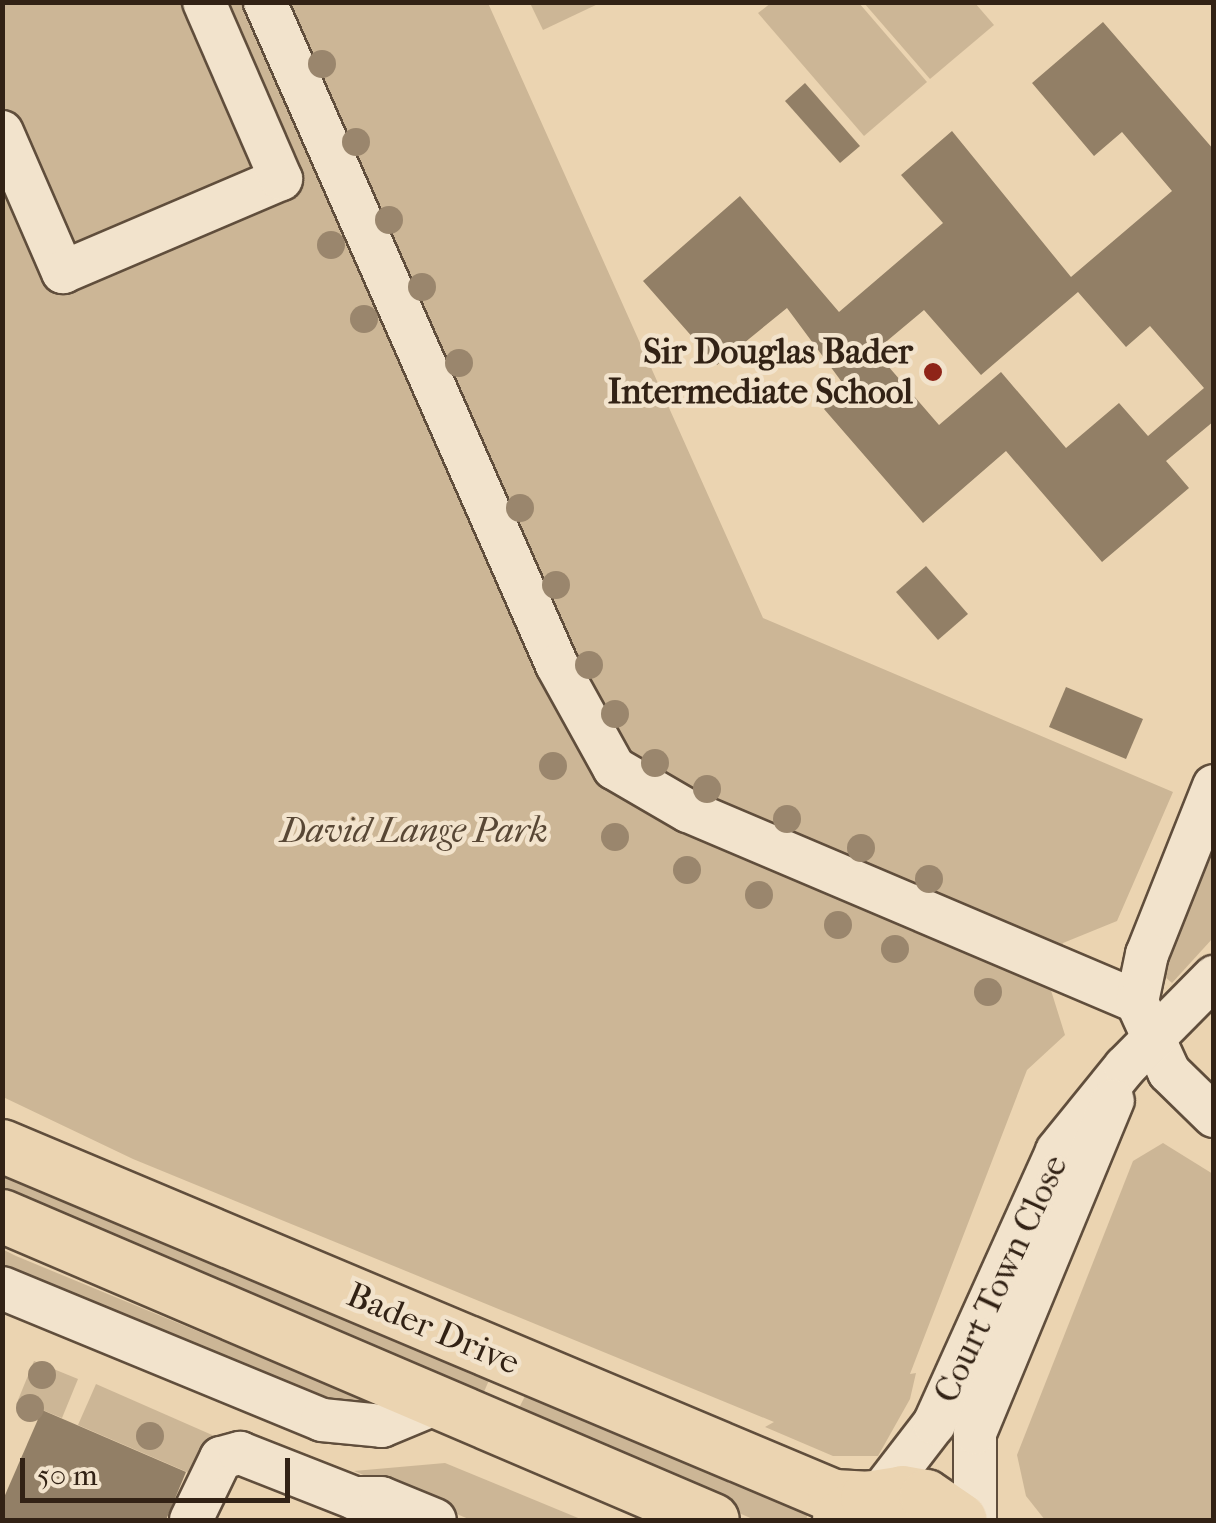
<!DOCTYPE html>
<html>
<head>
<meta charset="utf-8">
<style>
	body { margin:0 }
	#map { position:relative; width:1216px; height:1523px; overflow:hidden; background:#ebd4b1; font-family:"IM FELL French Canon",serif }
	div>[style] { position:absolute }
	.green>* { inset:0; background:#ccb696 }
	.building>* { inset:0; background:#927f66 }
	.roads { filter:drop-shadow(2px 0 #604e3c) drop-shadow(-2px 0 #604e3c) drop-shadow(0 2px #604e3c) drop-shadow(0 -2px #604e3c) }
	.minor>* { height:42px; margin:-21px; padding:0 21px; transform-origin:21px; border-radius:21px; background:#f2e3cc }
	.major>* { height:52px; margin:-26px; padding:0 26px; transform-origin:26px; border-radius:26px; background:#ebd4b1 }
	.trees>* { width:28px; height:28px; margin:-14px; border-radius:50%; background:#9a866d }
	.dots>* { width:28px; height:28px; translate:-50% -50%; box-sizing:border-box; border:5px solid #f2e3cc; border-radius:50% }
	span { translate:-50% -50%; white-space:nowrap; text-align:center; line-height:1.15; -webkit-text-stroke:9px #f2e3cc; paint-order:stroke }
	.poi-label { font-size:35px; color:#322215; font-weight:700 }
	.right { translate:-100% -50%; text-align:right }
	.park-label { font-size:35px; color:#584735; font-style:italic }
	.street-label { font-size:35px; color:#322215 }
	.frame { position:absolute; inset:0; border:5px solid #322215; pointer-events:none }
	.scale { position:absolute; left:20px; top:1458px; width:270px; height:45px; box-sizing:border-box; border:5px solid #322215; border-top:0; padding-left:12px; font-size:30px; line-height:35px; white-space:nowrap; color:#322215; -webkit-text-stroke:8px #f2e3cc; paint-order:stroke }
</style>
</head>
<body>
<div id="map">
	<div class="green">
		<i style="clip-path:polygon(3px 3px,488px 3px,763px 618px,1173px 792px,1117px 921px,1063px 943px,1049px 984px,1065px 1035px,1027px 1070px,910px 1374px,916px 1373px,910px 1399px,878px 1456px,833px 1456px,765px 1427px,774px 1422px,133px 1159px,3px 1097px)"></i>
		<i style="clip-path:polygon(530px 3px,600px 3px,543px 30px)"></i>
		<i style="clip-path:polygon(771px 3px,859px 3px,927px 82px,864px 136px,758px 13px)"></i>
		<i style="clip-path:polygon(864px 3px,975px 3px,994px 25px,930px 79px)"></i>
		<i style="clip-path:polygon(1213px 835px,1213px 938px,1172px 983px,1156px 969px)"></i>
		<i style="clip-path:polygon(1163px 1143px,1213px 1174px,1213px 1520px,1045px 1520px,1026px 1496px,1017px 1455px,1133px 1161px)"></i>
		<i style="clip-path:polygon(2px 1173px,490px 1378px,479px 1403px,3px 1198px)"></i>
		<i style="clip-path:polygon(2px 1249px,16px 1256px,376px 1405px,349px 1409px,3px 1269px)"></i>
		<i style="clip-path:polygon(34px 1361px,78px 1379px,62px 1418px,18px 1400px)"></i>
		<i style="clip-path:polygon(96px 1384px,219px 1438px,201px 1478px,78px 1425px)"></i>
		<i style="clip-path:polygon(525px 1396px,808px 1513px,806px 1520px,755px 1520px,515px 1416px)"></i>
		<i style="clip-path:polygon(445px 1463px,583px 1520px,471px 1520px,354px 1471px)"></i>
	</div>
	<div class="building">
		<i style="clip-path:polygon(evenodd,1103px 22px,1214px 150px,1214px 421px,1166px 461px,1189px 488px,1102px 562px,1006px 451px,923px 523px,824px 409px,847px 389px,787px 308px,717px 365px,643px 281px,740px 196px,839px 312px,943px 223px,901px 175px,952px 131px,1071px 277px,1172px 191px,1122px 132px,1094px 156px,1032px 83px,1103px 22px,1078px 292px,1126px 347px,1150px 326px,1204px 388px,1148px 436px,1119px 403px,1066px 448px,1001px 372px,939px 425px,875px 351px,924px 310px,981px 375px,1078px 292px)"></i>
		<i style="clip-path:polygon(805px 83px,860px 146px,840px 163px,785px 101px)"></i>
		<i style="clip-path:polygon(926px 566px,968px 614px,938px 640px,896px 592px)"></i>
		<i style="clip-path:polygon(1066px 687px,1143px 719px,1126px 759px,1049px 727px)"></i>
		<i style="clip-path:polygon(42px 1410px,186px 1472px,166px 1520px,2px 1520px,2px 1502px)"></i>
	</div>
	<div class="roads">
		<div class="minor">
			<i style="left:265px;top:2px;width:724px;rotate:66.23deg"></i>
			<i style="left:557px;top:665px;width:118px;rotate:61deg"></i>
			<i style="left:614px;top:768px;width:86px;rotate:30.2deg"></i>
			<i style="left:688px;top:811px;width:488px;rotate:23deg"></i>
			<i style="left:2px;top:132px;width:153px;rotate:66.5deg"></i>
			<i style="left:63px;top:272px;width:237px;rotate:-23.1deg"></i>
			<i style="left:281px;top:179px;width:193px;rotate:-113.5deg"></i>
			<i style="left:1214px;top:786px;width:181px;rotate:111.7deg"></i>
			<i style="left:1147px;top:954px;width:49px;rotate:101.8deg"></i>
			<i style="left:1137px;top:1002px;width:77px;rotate:65.4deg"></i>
			<i style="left:1169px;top:1072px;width:63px;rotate:44.4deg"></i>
			<i style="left:2px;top:1288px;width:346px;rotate:22.4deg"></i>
			<i style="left:322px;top:1420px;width:60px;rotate:5.7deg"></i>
			<i style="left:382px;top:1426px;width:60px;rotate:-22.7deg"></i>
			<i style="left:880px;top:1494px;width:88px;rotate:-52.4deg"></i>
			<i style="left:934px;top:1424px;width:299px;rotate:-65.7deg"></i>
			<i style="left:1057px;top:1151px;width:108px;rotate:-51deg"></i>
			<i style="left:1125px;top:1067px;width:127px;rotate:-45.3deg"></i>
			<i style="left:191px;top:1520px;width:69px;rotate:-64.2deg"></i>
			<i style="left:221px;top:1458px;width:20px;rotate:-15deg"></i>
			<i style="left:240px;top:1453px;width:123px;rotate:21.5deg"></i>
			<i style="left:354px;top:1498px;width:27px"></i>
			<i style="left:381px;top:1498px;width:58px;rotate:22.2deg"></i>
			<i style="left:975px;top:1520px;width:87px;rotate:-90deg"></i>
			<i style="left:975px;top:1433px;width:360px;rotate:-67.5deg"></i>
		</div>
		<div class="major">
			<i style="left:2px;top:1146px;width:903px;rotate:22.82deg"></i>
			<i style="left:834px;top:1496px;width:33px;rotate:3deg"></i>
			<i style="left:2px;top:1216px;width:773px;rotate:23.15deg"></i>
			<i style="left:839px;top:1519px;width:35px;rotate:-37deg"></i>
			<i style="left:867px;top:1498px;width:36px;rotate:-9deg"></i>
			<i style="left:903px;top:1492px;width:23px;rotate:10deg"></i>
			<i style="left:926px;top:1496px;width:42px;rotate:34.4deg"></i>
		</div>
	</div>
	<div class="trees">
		<i style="left:322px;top:64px"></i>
		<i style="left:356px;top:142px"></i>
		<i style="left:389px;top:220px"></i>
		<i style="left:331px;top:245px"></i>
		<i style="left:422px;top:287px"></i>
		<i style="left:364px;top:319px"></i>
		<i style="left:459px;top:363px"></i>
		<i style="left:520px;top:508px"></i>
		<i style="left:556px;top:585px"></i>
		<i style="left:589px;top:665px"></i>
		<i style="left:615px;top:714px"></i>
		<i style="left:655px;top:763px"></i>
		<i style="left:553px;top:766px"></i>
		<i style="left:707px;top:789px"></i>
		<i style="left:787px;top:819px"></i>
		<i style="left:615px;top:837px"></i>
		<i style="left:861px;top:848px"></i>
		<i style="left:687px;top:870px"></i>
		<i style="left:929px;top:879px"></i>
		<i style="left:759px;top:895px"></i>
		<i style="left:838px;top:925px"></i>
		<i style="left:895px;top:949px"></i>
		<i style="left:988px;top:992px"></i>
		<i style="left:42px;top:1375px"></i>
		<i style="left:30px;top:1408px"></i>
		<i style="left:150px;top:1436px"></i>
	</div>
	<div class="dots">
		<i style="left:933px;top:372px;background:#8f2418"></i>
	</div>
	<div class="poi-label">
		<span class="right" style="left:913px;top:372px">Sir Douglas Bader<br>Intermediate School</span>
	</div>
	<div class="park-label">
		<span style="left:414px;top:831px">David Lange Park</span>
	</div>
	<div class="street-label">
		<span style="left:1001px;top:1279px;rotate:-65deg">Court Town Close</span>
		<span style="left:433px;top:1329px;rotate:23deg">Bader Drive</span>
	</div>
	<div class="frame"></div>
	<div class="scale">50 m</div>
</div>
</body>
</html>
